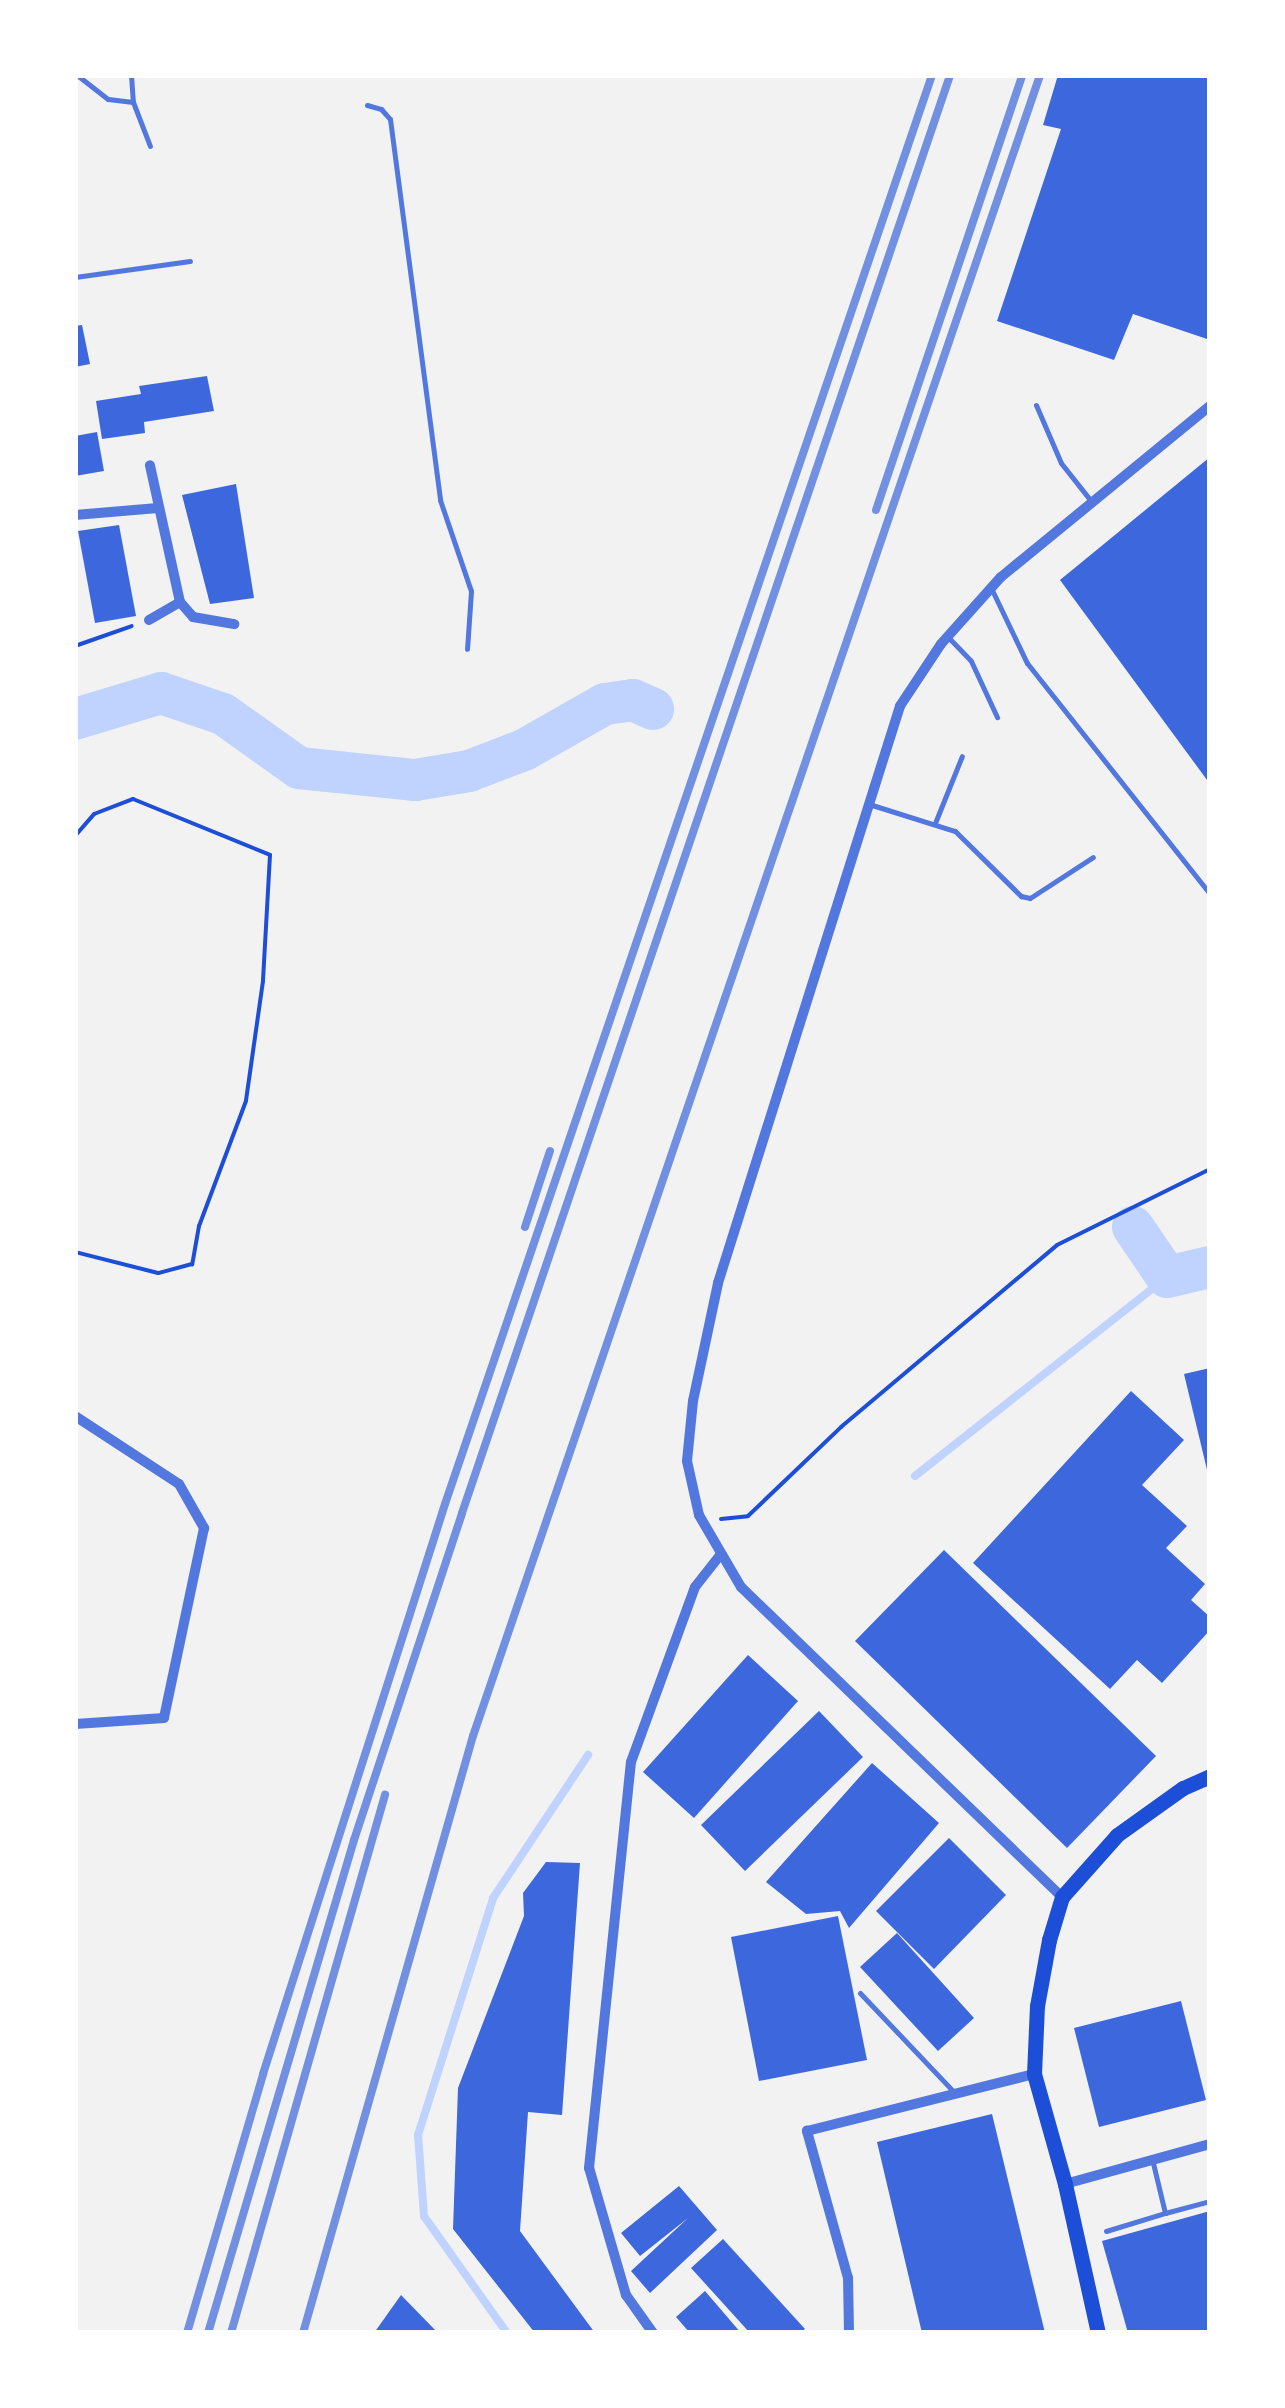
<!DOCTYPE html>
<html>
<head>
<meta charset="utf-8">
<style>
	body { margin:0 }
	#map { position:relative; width:1285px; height:2408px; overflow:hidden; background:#f2f2f2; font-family:Roboto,sans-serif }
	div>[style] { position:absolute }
	.stream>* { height:8px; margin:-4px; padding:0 4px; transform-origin:4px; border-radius:4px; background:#bfd3fe }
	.river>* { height:42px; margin:-21px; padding:0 21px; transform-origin:21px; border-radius:21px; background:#bfd3fe }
	.building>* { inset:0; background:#3d67dc }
	.path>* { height:4px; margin:-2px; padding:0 2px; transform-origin:2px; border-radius:2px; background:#1d4ed8 }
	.service>* { height:5px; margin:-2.5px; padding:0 2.5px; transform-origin:2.5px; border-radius:2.5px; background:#5277de }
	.minor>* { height:10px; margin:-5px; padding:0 5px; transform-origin:5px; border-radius:5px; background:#5277de }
	.secondary>* { height:15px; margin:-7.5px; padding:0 7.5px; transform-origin:7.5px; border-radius:7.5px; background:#1d4ed8 }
	.rail>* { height:8px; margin:-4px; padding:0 4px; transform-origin:4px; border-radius:4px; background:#7290e2 }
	span { translate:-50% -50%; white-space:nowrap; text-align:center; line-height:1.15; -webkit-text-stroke:10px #fff; paint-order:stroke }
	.frame { position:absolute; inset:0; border:78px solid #fff; pointer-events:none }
</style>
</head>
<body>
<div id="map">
	<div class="stream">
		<i style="left:915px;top:1476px;width:321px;rotate:-38.3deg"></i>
		<i style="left:507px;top:2333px;width:143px;rotate:-125.4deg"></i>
		<i style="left:424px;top:2216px;width:81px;rotate:-94.2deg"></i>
		<i style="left:418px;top:2135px;width:249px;rotate:-72.4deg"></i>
		<i style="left:493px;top:1898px;width:172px;rotate:-56.4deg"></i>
	</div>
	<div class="river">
		<i style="left:75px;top:719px;width:90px;rotate:-16.8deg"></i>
		<i style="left:161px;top:693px;width:65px;rotate:18.7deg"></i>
		<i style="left:223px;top:714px;width:93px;rotate:35.4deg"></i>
		<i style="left:299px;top:768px;width:117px;rotate:5.9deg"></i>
		<i style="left:415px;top:780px;width:55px;rotate:-9.5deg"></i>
		<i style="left:469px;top:771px;width:59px;rotate:-20.9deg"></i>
		<i style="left:524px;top:750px;width:93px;rotate:-29.6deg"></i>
		<i style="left:605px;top:704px;width:28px;rotate:-8deg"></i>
		<i style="left:633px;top:700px;width:22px;rotate:24deg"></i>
		<i style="left:1133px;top:1227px;width:60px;rotate:55.8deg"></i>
		<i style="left:1167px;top:1277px;width:44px;rotate:-13.1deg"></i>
	</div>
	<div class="building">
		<i style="clip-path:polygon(1058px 75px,1210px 75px,1210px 340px,1133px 314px,1114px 360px,997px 321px,1061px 129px,1043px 125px)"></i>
		<i style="clip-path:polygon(82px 325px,90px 364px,75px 367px,75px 326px)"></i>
		<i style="clip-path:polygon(207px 376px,214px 411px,144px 422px,145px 433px,102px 439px,96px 401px,141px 394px,139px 386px)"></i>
		<i style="clip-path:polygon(97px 432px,104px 471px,75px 476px,75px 436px)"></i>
		<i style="clip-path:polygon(1210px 457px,1210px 784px,1060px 580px)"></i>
		<i style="clip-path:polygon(236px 484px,254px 598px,210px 604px,182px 495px)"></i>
		<i style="clip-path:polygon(119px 525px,136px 616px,95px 623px,78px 531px)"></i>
		<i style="clip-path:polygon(1210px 1368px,1210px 1478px,1209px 1478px,1184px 1374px)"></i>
		<i style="clip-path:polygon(1131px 1391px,1184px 1440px,1142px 1485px,1187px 1526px,1166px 1548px,1205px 1584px,1191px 1600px,1210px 1617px,1210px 1630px,1162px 1683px,1137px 1660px,1110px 1689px,973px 1563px)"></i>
		<i style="clip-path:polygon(944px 1550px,1156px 1756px,1067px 1848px,855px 1641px)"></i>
		<i style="clip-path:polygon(748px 1655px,798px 1701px,694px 1818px,643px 1772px)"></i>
		<i style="clip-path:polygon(819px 1711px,863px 1757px,745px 1871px,701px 1825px)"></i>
		<i style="clip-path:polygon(872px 1763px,939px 1823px,849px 1928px,840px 1911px,806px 1914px,766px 1882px)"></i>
		<i style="clip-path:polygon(949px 1838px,1006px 1895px,934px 1969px,876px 1911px)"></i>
		<i style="clip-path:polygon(546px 1862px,580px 1863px,562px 2115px,528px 2112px,520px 2231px,595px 2333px,535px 2333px,453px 2229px,458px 2088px,524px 1916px,523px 1893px)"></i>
		<i style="clip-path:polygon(838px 1916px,867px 2060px,759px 2081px,731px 1937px)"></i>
		<i style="clip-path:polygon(897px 1933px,974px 2018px,938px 2051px,860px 1967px)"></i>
		<i style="clip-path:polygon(1181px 2001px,1206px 2100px,1099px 2127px,1074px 2028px)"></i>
		<i style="clip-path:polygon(992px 2114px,1045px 2333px,922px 2333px,877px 2142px)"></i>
		<i style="clip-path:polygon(679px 2186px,717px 2230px,650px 2293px,631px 2271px,688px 2218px,640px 2256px,621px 2233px)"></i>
		<i style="clip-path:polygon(1210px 2211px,1210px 2333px,1128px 2333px,1102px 2241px)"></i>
		<i style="clip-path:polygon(723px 2239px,805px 2329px,800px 2333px,750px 2333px,691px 2268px)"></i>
		<i style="clip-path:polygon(705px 2291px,741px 2333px,690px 2333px,676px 2317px)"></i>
		<i style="clip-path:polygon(401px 2295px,438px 2333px,374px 2333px)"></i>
	</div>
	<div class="path">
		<i style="left:75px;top:646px;width:60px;rotate:-19.3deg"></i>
		<i style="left:75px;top:836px;width:29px;rotate:-49deg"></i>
		<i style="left:94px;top:814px;width:42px;rotate:-21deg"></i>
		<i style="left:133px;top:799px;width:148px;rotate:22.2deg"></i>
		<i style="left:270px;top:855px;width:126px;rotate:93.2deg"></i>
		<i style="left:263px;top:981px;width:121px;rotate:98.1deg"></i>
		<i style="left:246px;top:1101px;width:134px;rotate:110.6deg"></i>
		<i style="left:199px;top:1226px;width:39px;rotate:100deg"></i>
		<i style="left:192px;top:1264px;width:35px;rotate:165deg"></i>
		<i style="left:158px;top:1273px;width:86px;rotate:-165.8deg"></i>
		<i style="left:721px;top:1519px;width:27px;rotate:-6deg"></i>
		<i style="left:748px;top:1516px;width:129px;rotate:-43.7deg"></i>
		<i style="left:841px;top:1427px;width:282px;rotate:-40.1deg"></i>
		<i style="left:1057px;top:1245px;width:171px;rotate:-26.4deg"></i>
	</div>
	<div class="service">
		<i style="left:77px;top:75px;width:39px;rotate:38deg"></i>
		<i style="left:108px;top:99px;width:25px;rotate:7deg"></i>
		<i style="left:131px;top:75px;width:27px;rotate:86deg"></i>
		<i style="left:133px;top:102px;width:47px;rotate:68.9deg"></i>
		<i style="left:367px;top:105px;width:15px;rotate:16deg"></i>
		<i style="left:381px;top:109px;width:13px;rotate:48deg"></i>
		<i style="left:390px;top:119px;width:384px;rotate:82.5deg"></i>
		<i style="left:440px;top:500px;width:96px;rotate:71.2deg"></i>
		<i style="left:471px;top:591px;width:58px;rotate:93.9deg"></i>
		<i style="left:75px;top:277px;width:116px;rotate:-7.9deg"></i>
		<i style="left:1036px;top:405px;width:63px;rotate:66.7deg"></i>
		<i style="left:1061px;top:463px;width:48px;rotate:51.7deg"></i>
		<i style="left:992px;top:590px;width:81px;rotate:64.4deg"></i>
		<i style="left:1027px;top:663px;width:295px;rotate:51.6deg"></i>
		<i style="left:948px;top:637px;width:33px;rotate:46deg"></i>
		<i style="left:971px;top:661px;width:62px;rotate:65.1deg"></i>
		<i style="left:872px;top:805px;width:87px;rotate:17.4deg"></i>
		<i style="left:955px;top:831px;width:93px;rotate:44.6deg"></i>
		<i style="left:1021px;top:896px;width:9px;rotate:13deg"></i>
		<i style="left:1030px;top:898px;width:75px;rotate:-33.1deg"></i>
		<i style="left:935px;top:823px;width:72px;rotate:-68.1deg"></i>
		<i style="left:860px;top:1993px;width:137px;rotate:46.5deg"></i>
		<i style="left:1165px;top:2213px;width:47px;rotate:-14.9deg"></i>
		<i style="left:1106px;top:2231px;width:62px;rotate:-17deg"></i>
		<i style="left:1165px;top:2213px;width:51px;rotate:-103.5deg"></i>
	</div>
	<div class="minor">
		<i style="left:75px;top:515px;width:83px;rotate:-4.8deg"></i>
		<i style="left:180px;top:602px;width:20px;rotate:49deg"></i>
		<i style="left:193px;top:617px;width:42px;rotate:9.7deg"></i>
		<i style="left:149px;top:620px;width:36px;rotate:-30deg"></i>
		<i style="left:180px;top:602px;width:140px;rotate:-102.4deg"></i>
		<i style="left:75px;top:1416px;width:124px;rotate:33.2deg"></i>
		<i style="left:179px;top:1484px;width:51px;rotate:60.4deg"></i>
		<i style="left:204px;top:1528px;width:194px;rotate:101.9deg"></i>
		<i style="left:164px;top:1718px;width:89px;rotate:176.1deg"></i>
		<i style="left:1062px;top:1897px;width:446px;rotate:-136deg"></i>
		<i style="left:741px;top:1587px;width:83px;rotate:-120.3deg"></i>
		<i style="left:699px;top:1515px;width:55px;rotate:-102.5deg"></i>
		<i style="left:687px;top:1461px;width:60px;rotate:-84.3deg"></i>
		<i style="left:693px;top:1401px;width:121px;rotate:-78deg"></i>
		<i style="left:718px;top:1283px;width:605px;rotate:-72.49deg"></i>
		<i style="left:900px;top:706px;width:74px;rotate:-56.5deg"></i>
		<i style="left:941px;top:644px;width:90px;rotate:-48.2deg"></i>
		<i style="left:1001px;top:577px;width:270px;rotate:-39.3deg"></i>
		<i style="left:1065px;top:2184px;width:150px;rotate:-15.4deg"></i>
		<i style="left:653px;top:2333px;width:47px;rotate:-125.4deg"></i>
		<i style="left:626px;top:2295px;width:132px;rotate:-106.2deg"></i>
		<i style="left:589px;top:2168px;width:408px;rotate:-84.1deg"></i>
		<i style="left:631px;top:1762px;width:186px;rotate:-69.9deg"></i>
		<i style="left:695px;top:1587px;width:42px;rotate:-51.8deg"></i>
		<i style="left:849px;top:2333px;width:55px;rotate:-91deg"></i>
		<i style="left:848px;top:2278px;width:153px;rotate:-105.6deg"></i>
		<i style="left:807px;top:2131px;width:234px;rotate:-14.1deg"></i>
	</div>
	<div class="secondary">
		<i style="left:1098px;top:2333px;width:153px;rotate:-102.5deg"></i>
		<i style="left:1065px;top:2184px;width:114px;rotate:-105.7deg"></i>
		<i style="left:1034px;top:2074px;width:68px;rotate:-87.5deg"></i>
		<i style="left:1037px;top:2006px;width:67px;rotate:-79.7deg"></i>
		<i style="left:1049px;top:1940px;width:45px;rotate:-73.2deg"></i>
		<i style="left:1062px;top:1897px;width:83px;rotate:-48.4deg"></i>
		<i style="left:1117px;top:1835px;width:81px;rotate:-35.5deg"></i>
		<i style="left:1183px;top:1788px;width:30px;rotate:-24deg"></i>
	</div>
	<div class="rail">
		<i style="left:876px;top:510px;width:459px;rotate:-71.4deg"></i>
		<i style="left:525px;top:1227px;width:80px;rotate:-71.8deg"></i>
		<i style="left:187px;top:2333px;width:270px;rotate:-73.6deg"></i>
		<i style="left:263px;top:2074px;width:598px;rotate:-72.29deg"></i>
		<i style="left:445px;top:1504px;width:1510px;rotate:-71.18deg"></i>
		<i style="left:208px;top:2333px;width:514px;rotate:-73.5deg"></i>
		<i style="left:354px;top:1840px;width:344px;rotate:-71.7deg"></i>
		<i style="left:462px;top:1513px;width:1519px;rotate:-71.25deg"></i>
		<i style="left:231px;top:2333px;width:560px;rotate:-74.03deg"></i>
		<i style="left:303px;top:2333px;width:621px;rotate:-74.11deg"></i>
		<i style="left:473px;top:1736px;width:1755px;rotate:-71.15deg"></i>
	</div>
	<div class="frame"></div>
</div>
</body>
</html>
